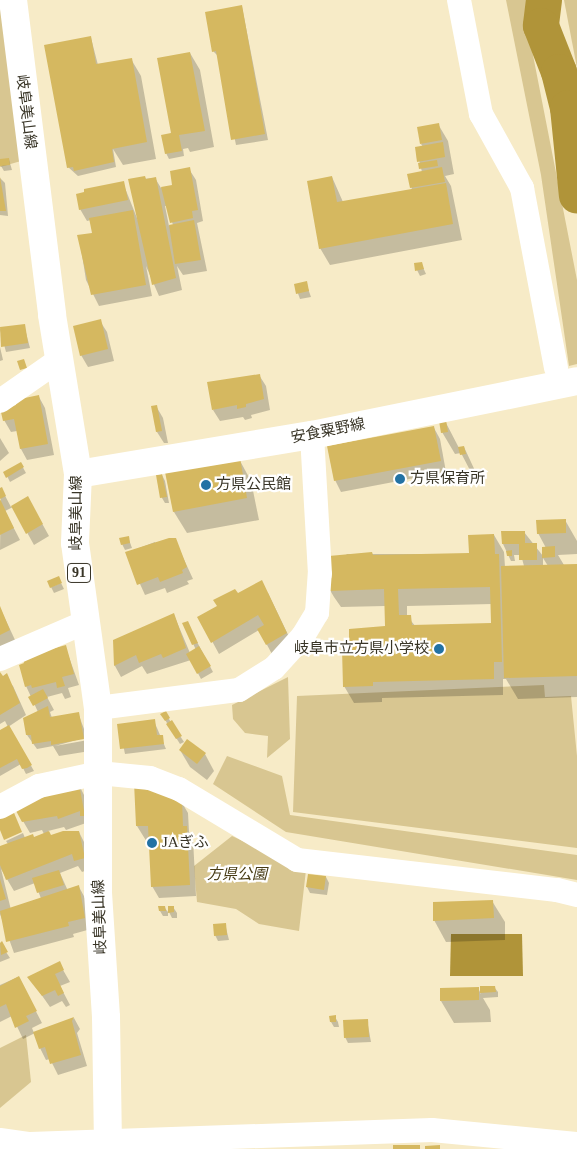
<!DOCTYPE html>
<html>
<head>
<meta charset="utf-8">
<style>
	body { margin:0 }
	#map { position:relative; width:577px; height:1149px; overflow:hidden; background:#f7ebc7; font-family:"Times New Roman","Noto Sans JP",serif }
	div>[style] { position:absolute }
	.green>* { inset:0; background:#d8c691 }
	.water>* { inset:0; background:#b09439 }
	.shadow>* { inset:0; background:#0003 }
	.river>* { height:36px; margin:-18px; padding:0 18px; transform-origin:18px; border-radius:18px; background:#b09439 }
	.building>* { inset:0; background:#d5b860 }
	.street>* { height:24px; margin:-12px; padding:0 12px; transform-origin:12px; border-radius:12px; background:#fff }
	.secondary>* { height:28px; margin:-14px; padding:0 14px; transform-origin:14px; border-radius:14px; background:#fff }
	.primary>* { height:28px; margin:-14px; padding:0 14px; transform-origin:14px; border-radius:14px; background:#fff }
	.dots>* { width:14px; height:14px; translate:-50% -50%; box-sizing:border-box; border:2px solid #fff; border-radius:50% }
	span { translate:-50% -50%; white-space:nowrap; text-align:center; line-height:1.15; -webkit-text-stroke:4.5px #fff; paint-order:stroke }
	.shield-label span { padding:1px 4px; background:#fff; border:1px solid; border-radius:4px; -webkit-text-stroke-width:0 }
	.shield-label { font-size:14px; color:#393527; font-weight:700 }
	.street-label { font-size:15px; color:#393527 }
	.poi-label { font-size:15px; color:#393527 }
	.left { translate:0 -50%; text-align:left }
	.right { translate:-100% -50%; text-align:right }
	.park-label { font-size:15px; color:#473b15; font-style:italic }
</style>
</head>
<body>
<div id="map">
	<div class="green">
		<i style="clip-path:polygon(506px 0,529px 0,532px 50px,577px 280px,577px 364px,569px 366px,541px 175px)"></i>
		<i style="clip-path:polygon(564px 0,577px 0,577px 68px)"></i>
		<i style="clip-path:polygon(0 2px,21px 161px,0 167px)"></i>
		<i style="clip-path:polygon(288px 677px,290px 739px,267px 758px,268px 736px,245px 733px,233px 719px,232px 705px)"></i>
		<i style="clip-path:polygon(544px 685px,545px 697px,571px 696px,577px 756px,577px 848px,293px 812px,297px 696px)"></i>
		<i style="clip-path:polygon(227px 756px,282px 776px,290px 815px,577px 855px,577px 880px,286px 832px,213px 784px)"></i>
		<i style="clip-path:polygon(232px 836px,306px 870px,299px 931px,259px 924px,236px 909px,197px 902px,194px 866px)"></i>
		<i style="clip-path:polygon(26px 1035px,31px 1082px,0 1108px,0 1048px)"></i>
	</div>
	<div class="water">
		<i style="clip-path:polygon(451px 934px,522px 934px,523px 976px,450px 976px)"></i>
	</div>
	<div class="shadow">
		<i style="clip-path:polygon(242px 7px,268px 140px,236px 145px,218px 56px,213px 51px)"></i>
		<i style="clip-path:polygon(91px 38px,98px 65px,131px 59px,141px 76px,156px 159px,123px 165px,113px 149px,116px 167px,78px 176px,68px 167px)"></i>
		<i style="clip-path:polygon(190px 53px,200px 70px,214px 147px,190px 152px,188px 148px,183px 149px,184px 156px,169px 159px,166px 153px)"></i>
		<i style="clip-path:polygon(438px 124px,448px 141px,454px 174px,445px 176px,451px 186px,462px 240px,330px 265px,320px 248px,332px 177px,343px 202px,412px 190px,409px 175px,422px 172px,416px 148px,423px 147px,421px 144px)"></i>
		<i style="clip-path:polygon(9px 160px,12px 170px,4px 171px,1px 166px)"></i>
		<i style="clip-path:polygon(evenodd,189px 169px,196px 180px,203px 221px,197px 223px,207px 271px,183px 275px,177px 266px,182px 290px,159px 296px,146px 266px,152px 296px,99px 306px,86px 280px,79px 236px,93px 234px,91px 220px,87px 221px,80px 209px,123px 183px,139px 223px,130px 180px,155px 178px,161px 188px,174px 186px,189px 169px,165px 206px,167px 206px,173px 225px,169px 226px,165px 206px)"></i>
		<i style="clip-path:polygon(0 178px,5px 183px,8px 216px,0 215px)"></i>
		<i style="clip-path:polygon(421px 263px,426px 274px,420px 276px,417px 270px)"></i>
		<i style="clip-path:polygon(306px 283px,311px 297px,300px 299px,295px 285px)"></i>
		<i style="clip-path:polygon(100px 321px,107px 332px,114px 361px,88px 367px,81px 355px)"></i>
		<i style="clip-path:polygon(24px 325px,30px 348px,6px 352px,0 329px)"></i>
		<i style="clip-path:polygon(0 347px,3px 360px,0 361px)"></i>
		<i style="clip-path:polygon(259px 375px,266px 386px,270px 410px,251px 415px,252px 418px,245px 420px,243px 417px,220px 421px,213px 410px)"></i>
		<i style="clip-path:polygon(39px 397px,45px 408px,54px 455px,27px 460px,21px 449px,17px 431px,11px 432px,4px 420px,17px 406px)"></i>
		<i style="clip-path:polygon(156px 406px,163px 418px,168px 443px,164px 443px,157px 432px,152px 407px)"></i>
		<i style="clip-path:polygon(445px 421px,459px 448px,464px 447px,477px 475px,473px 476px,461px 453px,455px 454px,442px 432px)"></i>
		<i style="clip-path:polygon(434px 428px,440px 439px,446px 472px,341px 492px,335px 480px)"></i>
		<i style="clip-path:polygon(0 438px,9px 453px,0 461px)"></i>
		<i style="clip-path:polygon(239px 459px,251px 481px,259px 520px,187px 533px,174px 512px,167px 472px)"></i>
		<i style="clip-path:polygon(21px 464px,26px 473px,10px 482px,5px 472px)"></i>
		<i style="clip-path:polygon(162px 475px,165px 481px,169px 503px,165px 503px,162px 498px,157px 476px)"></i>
		<i style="clip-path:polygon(1px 488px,11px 507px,28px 498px,49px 536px,34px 545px,13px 507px,5px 511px,20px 540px,0 550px)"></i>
		<i style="clip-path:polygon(evenodd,565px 520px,577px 541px,577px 554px,558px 555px,564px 565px,577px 565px,577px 697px,518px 699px,506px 679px,503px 679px,503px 695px,382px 698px,382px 702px,354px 703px,344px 686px,350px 650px,386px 627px,385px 606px,341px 607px,334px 597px,324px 580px,347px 554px,470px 554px,494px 535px,504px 552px,505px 567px,524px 566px,521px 555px,514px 555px,515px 561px,511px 561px,503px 544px,524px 532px,543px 556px,546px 548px,538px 533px,565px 520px,543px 558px,548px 566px,543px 566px,543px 558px,565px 520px,492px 604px,492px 625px,416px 627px,407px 616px,407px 606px,492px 604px)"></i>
		<i style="clip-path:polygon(128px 537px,132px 548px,125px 550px,122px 544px)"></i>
		<i style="clip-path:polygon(175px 540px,193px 579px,187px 581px,189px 584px,167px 593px,165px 588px,145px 595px,126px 553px,155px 542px,156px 544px)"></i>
		<i style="clip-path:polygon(61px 583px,64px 589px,54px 593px,51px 587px)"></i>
		<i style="clip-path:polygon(268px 593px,293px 645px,273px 656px,259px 630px,219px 654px,199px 617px,237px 595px)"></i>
		<i style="clip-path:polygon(0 608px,16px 642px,0 647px)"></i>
		<i style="clip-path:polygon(174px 615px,190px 653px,196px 650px,184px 624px,187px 623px,213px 672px,201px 679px,191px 660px,147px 674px,142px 666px,121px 677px,115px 666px,115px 640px)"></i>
		<i style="clip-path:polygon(65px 646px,79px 685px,68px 688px,71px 697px,65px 699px,62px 693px,47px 697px,54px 710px,50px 712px,52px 718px,78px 713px,87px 737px,55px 746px,88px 740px,90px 751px,59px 756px,53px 746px,37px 749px,27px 735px,38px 712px,26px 686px)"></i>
		<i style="clip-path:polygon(0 674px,13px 686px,26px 715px,8px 727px,5px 721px,0 724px)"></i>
		<i style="clip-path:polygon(165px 713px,184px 742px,180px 744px,162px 715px)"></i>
		<i style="clip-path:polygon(154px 721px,166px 749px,125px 754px,119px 725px)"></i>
		<i style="clip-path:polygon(9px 727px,34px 771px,26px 774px,21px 764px,0 776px,0 731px)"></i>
		<i style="clip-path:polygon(180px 750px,205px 754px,214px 771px,207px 780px,190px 767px)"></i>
		<i style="clip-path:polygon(evenodd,79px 785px,85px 797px,86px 823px,66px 830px,64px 827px,48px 831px,51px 837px,79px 832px,85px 844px,90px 869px,82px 872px,78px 866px,60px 873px,68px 891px,79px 887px,85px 898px,91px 929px,73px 934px,74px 937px,14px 953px,0 914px,0 848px,8px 844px,6px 841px,23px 833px,25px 838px,34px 838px,44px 834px,42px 830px,30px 833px,23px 821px,79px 785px,1px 869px,14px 891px,35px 883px,42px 901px,11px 910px,1px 869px)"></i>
		<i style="clip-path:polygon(181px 801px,188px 813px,189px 832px,193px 839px,196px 896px,159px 898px,152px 886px,150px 847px,137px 826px)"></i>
		<i style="clip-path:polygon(309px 875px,326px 877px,329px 883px,327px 895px,310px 893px,307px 887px)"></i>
		<i style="clip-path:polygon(492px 901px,505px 922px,505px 940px,446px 942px,434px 920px)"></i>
		<i style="clip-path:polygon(164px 907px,168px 912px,168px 916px,163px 916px,160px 911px)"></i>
		<i style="clip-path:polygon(173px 907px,177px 913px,177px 918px,172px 918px,169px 912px)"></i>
		<i style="clip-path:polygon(225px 924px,229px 940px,218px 941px,215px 935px)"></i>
		<i style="clip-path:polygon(0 943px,10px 958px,0 962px)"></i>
		<i style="clip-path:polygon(59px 963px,70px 982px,60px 986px,70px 1005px,66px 1007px,62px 1001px,50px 1007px,29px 977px)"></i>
		<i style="clip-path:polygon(18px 977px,42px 1023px,32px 1028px,34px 1033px,74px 1018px,80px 1029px,77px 1033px,87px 1066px,58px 1075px,50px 1059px,46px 1060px,40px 1048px,35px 1033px,23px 1039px,12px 1016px,0 1022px,0 985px)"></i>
		<i style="clip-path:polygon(481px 987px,494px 987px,498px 992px,498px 997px,483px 998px,490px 1010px,491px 1022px,454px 1023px,441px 1001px,478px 988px,481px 994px)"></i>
		<i style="clip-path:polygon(335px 1017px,338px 1022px,339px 1027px,334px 1027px,331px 1022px)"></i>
		<i style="clip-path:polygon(367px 1020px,371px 1042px,348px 1043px,345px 1037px)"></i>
	</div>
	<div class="river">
		<i style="left:544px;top:0;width:26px;rotate:97deg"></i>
		<i style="left:541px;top:26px;width:49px;rotate:68.6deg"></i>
		<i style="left:559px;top:72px;width:37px;rotate:76deg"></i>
		<i style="left:568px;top:108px;width:88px;rotate:84.2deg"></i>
	</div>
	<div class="building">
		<i style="clip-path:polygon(242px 5px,265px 134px,231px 140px,216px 51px,212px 52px,205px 12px)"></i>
		<i style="clip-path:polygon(91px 36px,96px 64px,132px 58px,147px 142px,112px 149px,114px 162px,74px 171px,73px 167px,67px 168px,44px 45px)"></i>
		<i style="clip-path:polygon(190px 52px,205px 131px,179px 135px,182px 151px,165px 154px,161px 135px,171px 133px,157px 58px)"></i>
		<i style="clip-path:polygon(439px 123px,442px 140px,420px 144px,417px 127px)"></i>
		<i style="clip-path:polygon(443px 142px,445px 157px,417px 162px,415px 147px)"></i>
		<i style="clip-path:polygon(9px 158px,10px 165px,0 166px,0 159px)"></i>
		<i style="clip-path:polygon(437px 160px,438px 166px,419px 169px,418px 163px)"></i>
		<i style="clip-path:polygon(190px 167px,198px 210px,192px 211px,193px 218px,170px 223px,161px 187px,172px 185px,170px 171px)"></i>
		<i style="clip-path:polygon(442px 167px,445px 182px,410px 188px,407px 174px)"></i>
		<i style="clip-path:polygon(145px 176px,146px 179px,156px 177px,176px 278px,152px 285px,128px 179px)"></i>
		<i style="clip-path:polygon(332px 176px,337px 202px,446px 183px,453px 224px,319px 249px,307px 181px)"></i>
		<i style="clip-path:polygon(0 177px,6px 211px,0 211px)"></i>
		<i style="clip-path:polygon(124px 181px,128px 200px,79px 210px,76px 194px,84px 192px,84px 189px)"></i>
		<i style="clip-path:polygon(133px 210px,146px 285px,91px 295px,77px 235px,92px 233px,89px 218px)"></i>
		<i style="clip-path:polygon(194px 220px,201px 260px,175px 264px,169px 225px)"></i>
		<i style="clip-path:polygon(422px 262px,424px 269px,415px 271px,414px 263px)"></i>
		<i style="clip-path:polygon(307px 281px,309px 291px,296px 294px,294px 284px)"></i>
		<i style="clip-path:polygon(101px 319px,108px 349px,80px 356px,73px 326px)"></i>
		<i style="clip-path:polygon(25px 324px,28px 343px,1px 347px,0 327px)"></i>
		<i style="clip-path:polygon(24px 359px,27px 368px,20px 370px,17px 361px)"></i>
		<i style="clip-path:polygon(260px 374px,264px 399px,246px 404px,246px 407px,237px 409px,237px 405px,212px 410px,207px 382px)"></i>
		<i style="clip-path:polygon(39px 395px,48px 444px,20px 449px,14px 419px,3px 421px,0 408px,16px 405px,15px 400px)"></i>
		<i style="clip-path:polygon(157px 405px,162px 431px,156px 432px,151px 406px)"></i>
		<i style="clip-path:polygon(446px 420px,448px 432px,441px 433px,439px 421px)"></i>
		<i style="clip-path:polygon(434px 426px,441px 461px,334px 481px,327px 446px)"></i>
		<i style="clip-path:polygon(464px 446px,466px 454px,460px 455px,458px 447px)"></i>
		<i style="clip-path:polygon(240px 458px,247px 498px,173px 512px,165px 472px)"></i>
		<i style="clip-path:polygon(21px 462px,24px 467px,6px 478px,3px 472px)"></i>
		<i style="clip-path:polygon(162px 474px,167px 497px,160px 498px,156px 475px)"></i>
		<i style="clip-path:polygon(2px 487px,6px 496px,0 499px,0 488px)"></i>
		<i style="clip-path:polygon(28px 496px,43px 524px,26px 534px,11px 506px)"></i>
		<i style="clip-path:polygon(0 499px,14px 528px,0 535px)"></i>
		<i style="clip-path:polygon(566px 519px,566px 533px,537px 534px,536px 520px)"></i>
		<i style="clip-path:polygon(501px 531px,525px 531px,525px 543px,537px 543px,537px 560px,519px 560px,519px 544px,502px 544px)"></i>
		<i style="clip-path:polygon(evenodd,494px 534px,495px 554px,499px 554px,502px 662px,494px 662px,494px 679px,373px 682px,373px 686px,343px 687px,342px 649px,349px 649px,349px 629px,385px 626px,384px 589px,330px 591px,329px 556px,372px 552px,373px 555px,469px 553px,468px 535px,494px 534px,490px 587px,491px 623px,412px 625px,411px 615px,399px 615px,398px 589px,490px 587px)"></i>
		<i style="clip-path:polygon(129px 536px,130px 543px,121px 545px,119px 538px)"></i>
		<i style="clip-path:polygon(169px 538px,176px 538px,187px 567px,182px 570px,183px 573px,160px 582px,158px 577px,137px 585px,125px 552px)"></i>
		<i style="clip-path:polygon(555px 546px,555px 557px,542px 558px,542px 547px)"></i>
		<i style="clip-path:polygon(512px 550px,512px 556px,507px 556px,506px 551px)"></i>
		<i style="clip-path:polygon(577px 564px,577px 676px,504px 678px,501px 566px)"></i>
		<i style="clip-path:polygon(59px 576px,62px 583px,50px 588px,47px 581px)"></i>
		<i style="clip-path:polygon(262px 580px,287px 633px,266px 645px,257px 629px,264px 625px,258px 615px,211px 643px,197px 617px,217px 606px,213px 600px,235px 589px,238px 593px)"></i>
		<i style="clip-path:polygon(0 606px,10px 630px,0 635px)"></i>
		<i style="clip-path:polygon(174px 613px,186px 648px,163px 658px,161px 654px,139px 663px,136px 655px,114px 666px,113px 640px)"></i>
		<i style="clip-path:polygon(188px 621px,198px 643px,192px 645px,182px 623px)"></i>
		<i style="clip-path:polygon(66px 645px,74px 674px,62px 677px,65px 686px,57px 688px,56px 682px,32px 688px,31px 685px,25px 687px,19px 665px,24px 663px,22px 657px)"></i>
		<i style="clip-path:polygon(199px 646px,211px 666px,197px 674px,186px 654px)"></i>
		<i style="clip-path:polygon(0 672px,3px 676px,7px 673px,20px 703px,0 715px)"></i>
		<i style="clip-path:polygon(43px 689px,48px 698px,33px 706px,28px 697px)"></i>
		<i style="clip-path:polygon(48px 706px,50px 717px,79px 712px,84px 739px,51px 745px,51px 741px,32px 744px,31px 735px,26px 735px,23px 718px)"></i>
		<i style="clip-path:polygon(166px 711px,170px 718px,165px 721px,160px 714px)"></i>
		<i style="clip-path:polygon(155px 719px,157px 735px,163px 735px,164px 744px,120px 749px,117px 724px)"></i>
		<i style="clip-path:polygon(172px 720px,182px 736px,176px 739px,166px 724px)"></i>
		<i style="clip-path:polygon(9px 725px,32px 765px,27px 768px,22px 769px,17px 759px,0 768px,0 730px)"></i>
		<i style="clip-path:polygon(187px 739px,206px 753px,197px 764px,179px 750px)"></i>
		<i style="clip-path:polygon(134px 782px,182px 800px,183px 826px,187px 826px,190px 885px,151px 887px,148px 826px,136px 826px)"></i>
		<i style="clip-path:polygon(79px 784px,85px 816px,80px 816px,80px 811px,58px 819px,57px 816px,22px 822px,14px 807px)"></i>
		<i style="clip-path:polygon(12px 808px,22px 832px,4px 840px,0 830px,0 814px)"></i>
		<i style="clip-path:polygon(49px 831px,51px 835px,63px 831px,79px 831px,85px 858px,74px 861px,72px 854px,6px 880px,0 865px,0 846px,33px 834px,34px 837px)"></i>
		<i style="clip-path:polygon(59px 870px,64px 885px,37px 893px,32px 878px)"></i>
		<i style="clip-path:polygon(308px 874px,326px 876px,324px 890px,306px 887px)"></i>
		<i style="clip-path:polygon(0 879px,6px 899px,0 901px)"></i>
		<i style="clip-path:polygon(79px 885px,85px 918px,68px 922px,69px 926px,6px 942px,0 911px)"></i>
		<i style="clip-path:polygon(493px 900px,494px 918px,433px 921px,433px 902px)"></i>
		<i style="clip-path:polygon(158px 906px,165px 906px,166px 911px,159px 911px)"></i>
		<i style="clip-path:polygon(168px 906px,174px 906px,174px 912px,168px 913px)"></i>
		<i style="clip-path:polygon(226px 923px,227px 935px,214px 936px,213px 924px)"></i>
		<i style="clip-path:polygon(2px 941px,8px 952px,1px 955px,0 943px)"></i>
		<i style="clip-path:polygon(60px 961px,64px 970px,55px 974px,64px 993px,58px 996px,55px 990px,42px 996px,27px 977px)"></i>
		<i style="clip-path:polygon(19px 976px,37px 1011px,26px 1016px,29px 1021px,15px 1028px,6px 1004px,0 1007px,0 986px)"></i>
		<i style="clip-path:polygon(480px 986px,495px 986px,496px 992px,480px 993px)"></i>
		<i style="clip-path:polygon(479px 987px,479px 1000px,440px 1001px,440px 988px)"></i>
		<i style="clip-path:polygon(336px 1015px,336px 1022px,330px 1022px,329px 1016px)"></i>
		<i style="clip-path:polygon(74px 1017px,72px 1021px,81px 1055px,50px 1064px,45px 1047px,39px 1049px,33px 1032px)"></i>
		<i style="clip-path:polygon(368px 1019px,369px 1037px,344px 1038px,343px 1020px)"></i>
		<i style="clip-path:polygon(393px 1145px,420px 1145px,420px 1149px,393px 1149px)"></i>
		<i style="clip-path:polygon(440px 1145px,440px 1149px,425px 1149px,425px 1146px)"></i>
	</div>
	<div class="street">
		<i style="left:459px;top:0;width:116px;rotate:79.1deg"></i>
		<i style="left:481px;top:114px;width:85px;rotate:61deg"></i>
		<i style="left:522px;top:188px;width:183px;rotate:79.3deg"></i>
		<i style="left:0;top:401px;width:72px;rotate:-34.8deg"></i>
		<i style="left:0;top:659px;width:94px;rotate:-23.3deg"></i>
		<i style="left:98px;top:708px;width:142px;rotate:-7.3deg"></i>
		<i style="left:239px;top:690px;width:41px;rotate:-32.2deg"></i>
		<i style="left:274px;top:668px;width:43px;rotate:-47.8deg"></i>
		<i style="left:303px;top:636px;width:27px;rotate:-59deg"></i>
		<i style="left:317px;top:613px;width:39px;rotate:-86deg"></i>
		<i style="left:320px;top:574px;width:139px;rotate:-93.3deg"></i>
		<i style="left:0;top:807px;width:44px;rotate:-28.3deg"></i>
		<i style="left:39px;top:786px;width:61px;rotate:-12.2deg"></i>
		<i style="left:99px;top:773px;width:51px;rotate:5.6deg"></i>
		<i style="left:150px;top:778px;width:31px;rotate:21deg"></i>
		<i style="left:179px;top:789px;width:138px;rotate:31deg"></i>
		<i style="left:297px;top:860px;width:262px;rotate:6.6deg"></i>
		<i style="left:557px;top:890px;width:21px;rotate:14deg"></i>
		<i style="left:0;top:1140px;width:30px;rotate:8deg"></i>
		<i style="left:30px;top:1144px;width:402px;rotate:-2deg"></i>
		<i style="left:432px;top:1130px;width:146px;rotate:5.5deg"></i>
	</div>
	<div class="secondary">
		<i style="left:78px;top:474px;width:237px;rotate:-9.5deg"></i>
		<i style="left:312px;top:435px;width:270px;rotate:-11.5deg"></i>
	</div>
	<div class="primary">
		<i style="left:13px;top:0;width:317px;rotate:82.9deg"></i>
		<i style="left:52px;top:315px;width:161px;rotate:80.7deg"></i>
		<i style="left:78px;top:474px;width:69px;rotate:92.5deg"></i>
		<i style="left:75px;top:543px;width:167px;rotate:82.1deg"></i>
		<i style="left:98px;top:708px;width:185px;rotate:90deg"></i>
		<i style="left:98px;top:893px;width:124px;rotate:86.3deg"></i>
		<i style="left:106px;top:1017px;width:132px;rotate:89.1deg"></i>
	</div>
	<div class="dots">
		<i style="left:400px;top:479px;background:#2372a4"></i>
		<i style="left:206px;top:485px;background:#2372a4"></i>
		<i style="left:439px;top:649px;background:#2372a4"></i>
		<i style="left:152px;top:843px;background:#2372a4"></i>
	</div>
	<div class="shield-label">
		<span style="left:79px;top:573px">91</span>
	</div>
	<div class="street-label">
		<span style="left:26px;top:112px;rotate:83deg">岐阜美山線</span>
		<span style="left:328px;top:431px;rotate:-11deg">安食粟野線</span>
		<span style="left:77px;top:513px;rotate:-90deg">岐阜美山線</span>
		<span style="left:100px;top:917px;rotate:-92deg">岐阜美山線</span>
	</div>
	<div class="poi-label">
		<span class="left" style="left:410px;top:479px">方県保育所</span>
		<span class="left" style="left:216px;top:485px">方県公民館</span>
		<span class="right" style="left:429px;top:649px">岐阜市立方県小学校</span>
		<span class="left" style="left:162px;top:843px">JAぎふ</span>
	</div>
	<div class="park-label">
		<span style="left:237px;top:875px">方県公園</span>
	</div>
</div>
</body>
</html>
